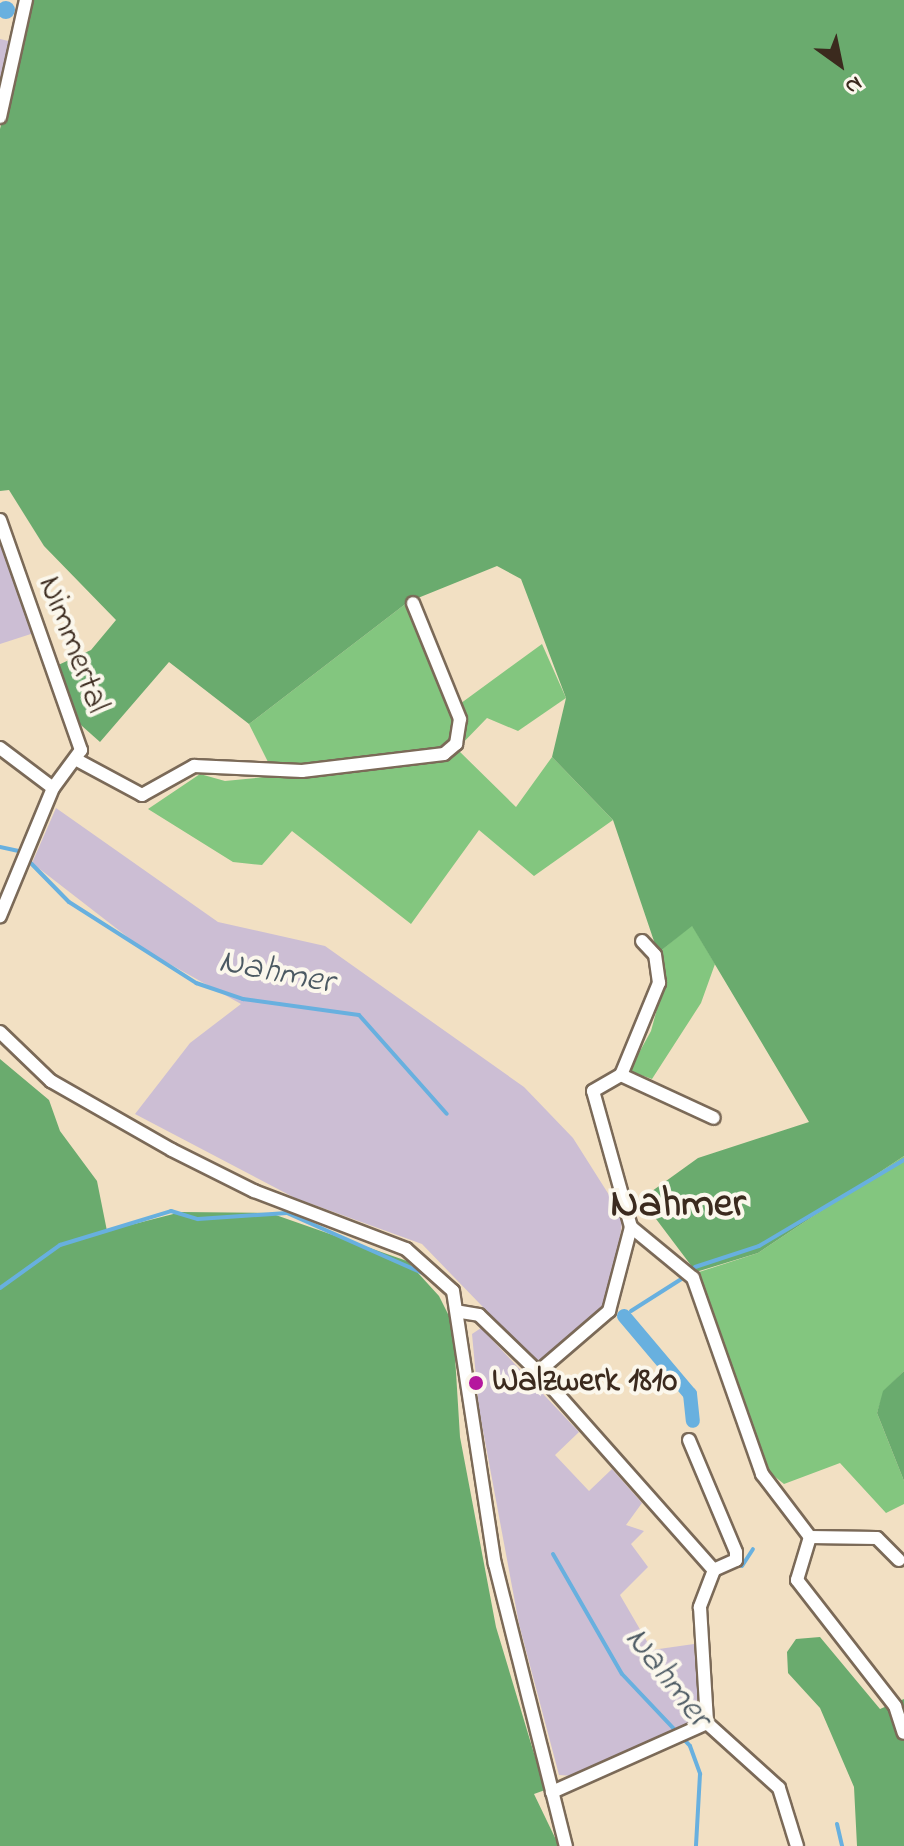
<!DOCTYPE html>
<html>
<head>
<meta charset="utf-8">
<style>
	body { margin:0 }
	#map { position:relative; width:904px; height:1846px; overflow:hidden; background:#f2e0c3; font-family:"Indie Flower",sans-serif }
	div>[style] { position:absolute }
	.industrial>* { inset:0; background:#ccbed4 }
	.green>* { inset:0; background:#83c67f }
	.forest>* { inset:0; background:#6aab6e }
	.water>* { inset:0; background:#68b0df }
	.round { border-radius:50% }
	.stream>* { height:4px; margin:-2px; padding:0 2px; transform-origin:2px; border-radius:2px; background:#68b0df }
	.canal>* { height:14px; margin:-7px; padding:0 7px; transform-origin:7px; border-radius:7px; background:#68b0df }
	.roads { filter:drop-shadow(2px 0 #7b6a58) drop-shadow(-2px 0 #7b6a58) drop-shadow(0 2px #7b6a58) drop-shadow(0 -2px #7b6a58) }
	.minor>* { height:12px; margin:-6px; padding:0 6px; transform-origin:6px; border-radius:6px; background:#fff }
	.dots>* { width:22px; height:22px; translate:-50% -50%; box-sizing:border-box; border:4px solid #fbf7ec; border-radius:50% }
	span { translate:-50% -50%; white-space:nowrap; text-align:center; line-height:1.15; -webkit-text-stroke:8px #fbf7ec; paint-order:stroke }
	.street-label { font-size:34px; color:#3b2a1e }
	.poi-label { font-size:34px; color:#3b2a1e; font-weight:700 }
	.left { translate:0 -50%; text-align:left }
	.water-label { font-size:36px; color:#4b5962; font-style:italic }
	.district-label { font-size:42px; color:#3b2a1e; font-weight:700 }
	.north { position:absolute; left:800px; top:24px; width:80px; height:80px; -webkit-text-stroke:6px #fbf7ec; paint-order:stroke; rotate:147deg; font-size:22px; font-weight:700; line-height:32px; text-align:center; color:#3b2a1e }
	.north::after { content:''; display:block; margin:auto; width:28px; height:36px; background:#3b2a1e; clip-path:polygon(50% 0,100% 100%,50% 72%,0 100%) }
</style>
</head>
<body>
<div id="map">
	<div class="industrial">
		<i style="clip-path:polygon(0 39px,17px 43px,0 117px)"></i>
		<i style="clip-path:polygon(0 520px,37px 632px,0 644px)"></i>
		<i style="clip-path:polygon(56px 808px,218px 922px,325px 946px,524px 1087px,573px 1138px,623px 1217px,610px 1301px,537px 1363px,422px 1244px,295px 1198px,135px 1114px,190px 1043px,241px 1004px,143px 949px,32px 863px)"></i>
		<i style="clip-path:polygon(481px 1328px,579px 1432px,555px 1455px,589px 1491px,612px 1469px,642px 1503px,626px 1525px,644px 1531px,631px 1544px,648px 1567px,620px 1595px,652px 1650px,694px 1644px,700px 1711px,687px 1727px,573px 1776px,559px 1775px,519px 1624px,479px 1409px,472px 1334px)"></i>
	</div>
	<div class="green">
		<i style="clip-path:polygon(408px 602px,453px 709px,542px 644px,566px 698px,518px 731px,487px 718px,457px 749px,516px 807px,552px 757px,613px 820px,534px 876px,479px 830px,411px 924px,292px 831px,262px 865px,233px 862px,148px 809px,200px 774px,225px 781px,275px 776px,249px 724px)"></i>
		<i style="clip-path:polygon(692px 925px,715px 964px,701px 1003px,652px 1079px,629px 1071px,651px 1031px,664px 983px,658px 953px)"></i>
		<i style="clip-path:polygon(904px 1156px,904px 1371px,884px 1391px,877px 1413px,904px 1481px,904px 1504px,886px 1513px,840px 1463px,784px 1484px,764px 1468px,696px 1273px,758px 1253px)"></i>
	</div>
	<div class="forest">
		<i style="clip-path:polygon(32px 0,904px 0,904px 1156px,758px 1253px,696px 1272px,641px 1199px,698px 1158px,809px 1122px,692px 926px,658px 953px,613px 820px,552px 757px,566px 698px,521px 579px,497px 566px,408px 602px,249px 724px,169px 662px,100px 742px,73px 718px,56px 666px,91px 650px,116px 620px,44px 546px,9px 490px,0 491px,0 129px)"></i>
		<i style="clip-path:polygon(0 1059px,49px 1100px,60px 1131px,97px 1181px,107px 1231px,181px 1212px,270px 1213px,407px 1261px,439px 1296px,453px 1324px,460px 1437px,496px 1627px,545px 1790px,534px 1794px,559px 1846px,0 1846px)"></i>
		<i style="clip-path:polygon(904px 1371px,904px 1481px,877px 1413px,883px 1391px)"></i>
		<i style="clip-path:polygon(820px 1637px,880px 1709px,904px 1699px,904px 1846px,857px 1846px,854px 1787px,820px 1708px,788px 1673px,787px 1652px,796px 1639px)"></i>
	</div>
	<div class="water">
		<i class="round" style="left:-3px;top:1px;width:18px;height:18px"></i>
	</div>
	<div class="stream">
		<i style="left:0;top:847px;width:19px;rotate:12deg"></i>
		<i style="left:19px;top:851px;width:71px;rotate:45.6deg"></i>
		<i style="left:69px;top:902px;width:151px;rotate:32.5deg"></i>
		<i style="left:196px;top:983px;width:50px;rotate:18.8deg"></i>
		<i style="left:243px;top:999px;width:117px;rotate:7.9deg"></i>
		<i style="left:359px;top:1015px;width:132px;rotate:48.4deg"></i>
		<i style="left:695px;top:1267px;width:67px;rotate:-18.2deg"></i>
		<i style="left:759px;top:1246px;width:169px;rotate:-30.7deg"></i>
		<i style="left:0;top:1288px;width:74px;rotate:-35.6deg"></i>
		<i style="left:60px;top:1245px;width:116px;rotate:-17deg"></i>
		<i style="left:171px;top:1211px;width:28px;rotate:17deg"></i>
		<i style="left:198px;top:1219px;width:89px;rotate:-3.9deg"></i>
		<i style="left:287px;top:1213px;width:153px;rotate:23.9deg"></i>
		<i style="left:631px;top:1311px;width:62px;rotate:-32.4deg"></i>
		<i style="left:553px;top:1554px;width:138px;rotate:60.1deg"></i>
		<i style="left:622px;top:1674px;width:99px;rotate:46.6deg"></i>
		<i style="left:690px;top:1746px;width:30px;rotate:70deg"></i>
		<i style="left:700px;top:1774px;width:72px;rotate:93.2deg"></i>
		<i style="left:742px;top:1566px;width:20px;rotate:-57deg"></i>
		<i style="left:837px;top:1824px;width:23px;rotate:77deg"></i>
	</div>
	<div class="canal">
		<i style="left:624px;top:1316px;width:102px;rotate:49.8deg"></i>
		<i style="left:690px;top:1394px;width:27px;rotate:84deg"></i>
	</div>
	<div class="roads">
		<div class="minor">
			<i style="left:0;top:117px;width:120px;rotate:-77.5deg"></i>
			<i style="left:0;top:520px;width:244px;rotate:70.6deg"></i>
			<i style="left:81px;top:750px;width:47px;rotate:126.4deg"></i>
			<i style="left:53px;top:788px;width:139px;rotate:112.5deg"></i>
			<i style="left:0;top:748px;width:66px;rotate:37deg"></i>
			<i style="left:77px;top:760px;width:74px;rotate:28.3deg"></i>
			<i style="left:142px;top:795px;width:60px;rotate:-29.1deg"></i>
			<i style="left:194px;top:766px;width:108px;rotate:2.7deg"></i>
			<i style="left:302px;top:771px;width:143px;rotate:-6.8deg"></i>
			<i style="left:444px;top:754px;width:16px;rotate:-40deg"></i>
			<i style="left:456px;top:744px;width:25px;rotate:-81deg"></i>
			<i style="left:460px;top:719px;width:125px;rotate:-112.1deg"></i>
			<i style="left:0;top:1032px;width:71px;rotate:43.9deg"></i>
			<i style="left:51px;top:1081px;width:139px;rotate:29.7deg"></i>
			<i style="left:172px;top:1150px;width:92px;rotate:26.6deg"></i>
			<i style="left:254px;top:1191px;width:163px;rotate:20.9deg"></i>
			<i style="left:406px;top:1249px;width:63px;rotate:41.8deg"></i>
			<i style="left:453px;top:1291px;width:276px;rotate:81.3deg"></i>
			<i style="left:495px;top:1564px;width:291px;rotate:75.9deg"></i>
			<i style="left:621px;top:1075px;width:100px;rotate:-67.6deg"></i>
			<i style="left:659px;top:983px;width:28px;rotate:-98deg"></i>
			<i style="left:655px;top:955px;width:19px;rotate:-133deg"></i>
			<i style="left:631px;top:1227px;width:80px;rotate:39.4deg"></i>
			<i style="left:693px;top:1278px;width:208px;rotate:70.6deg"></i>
			<i style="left:762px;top:1474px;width:79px;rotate:52.7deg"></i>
			<i style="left:810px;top:1537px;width:45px;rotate:106.8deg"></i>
			<i style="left:797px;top:1580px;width:160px;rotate:52.1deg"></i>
			<i style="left:895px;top:1706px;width:28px;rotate:72deg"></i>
			<i style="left:461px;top:1312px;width:18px;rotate:9deg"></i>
			<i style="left:479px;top:1315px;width:82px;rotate:44deg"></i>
			<i style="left:538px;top:1372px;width:265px;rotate:48.4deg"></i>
			<i style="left:714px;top:1570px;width:40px;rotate:111deg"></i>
			<i style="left:700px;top:1607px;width:116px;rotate:86.5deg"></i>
			<i style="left:707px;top:1723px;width:170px;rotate:156deg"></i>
			<i style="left:538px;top:1372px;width:94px;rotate:-40.7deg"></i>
			<i style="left:609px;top:1311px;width:87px;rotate:-75.3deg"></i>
			<i style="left:631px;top:1227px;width:141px;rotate:-105.6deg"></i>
			<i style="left:593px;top:1091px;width:32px;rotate:-30deg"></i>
			<i style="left:621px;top:1075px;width:102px;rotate:24.8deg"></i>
			<i style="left:689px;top:1440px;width:121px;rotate:67.2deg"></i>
			<i style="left:736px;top:1552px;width:8px;rotate:90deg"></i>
			<i style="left:736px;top:1560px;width:24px;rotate:156deg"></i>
			<i style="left:810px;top:1537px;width:67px;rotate:0.9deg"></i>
			<i style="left:877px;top:1538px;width:31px;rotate:45deg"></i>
			<i style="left:707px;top:1723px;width:97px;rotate:42.1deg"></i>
			<i style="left:779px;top:1788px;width:61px;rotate:72.8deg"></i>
		</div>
	</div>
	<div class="dots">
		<i style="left:476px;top:1383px;background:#b5179e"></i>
	</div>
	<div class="street-label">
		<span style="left:72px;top:645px;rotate:69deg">Nimmertal</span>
	</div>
	<div class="poi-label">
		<span class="left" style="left:492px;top:1383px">Walzwerk 1810</span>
	</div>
	<div class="water-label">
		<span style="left:276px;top:973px;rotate:11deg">Nahmer</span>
		<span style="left:667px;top:1678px;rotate:52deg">Nahmer</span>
	</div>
	<div class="district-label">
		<span style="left:678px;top:1205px">Nahmer</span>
	</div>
	<div class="north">N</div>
</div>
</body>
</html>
